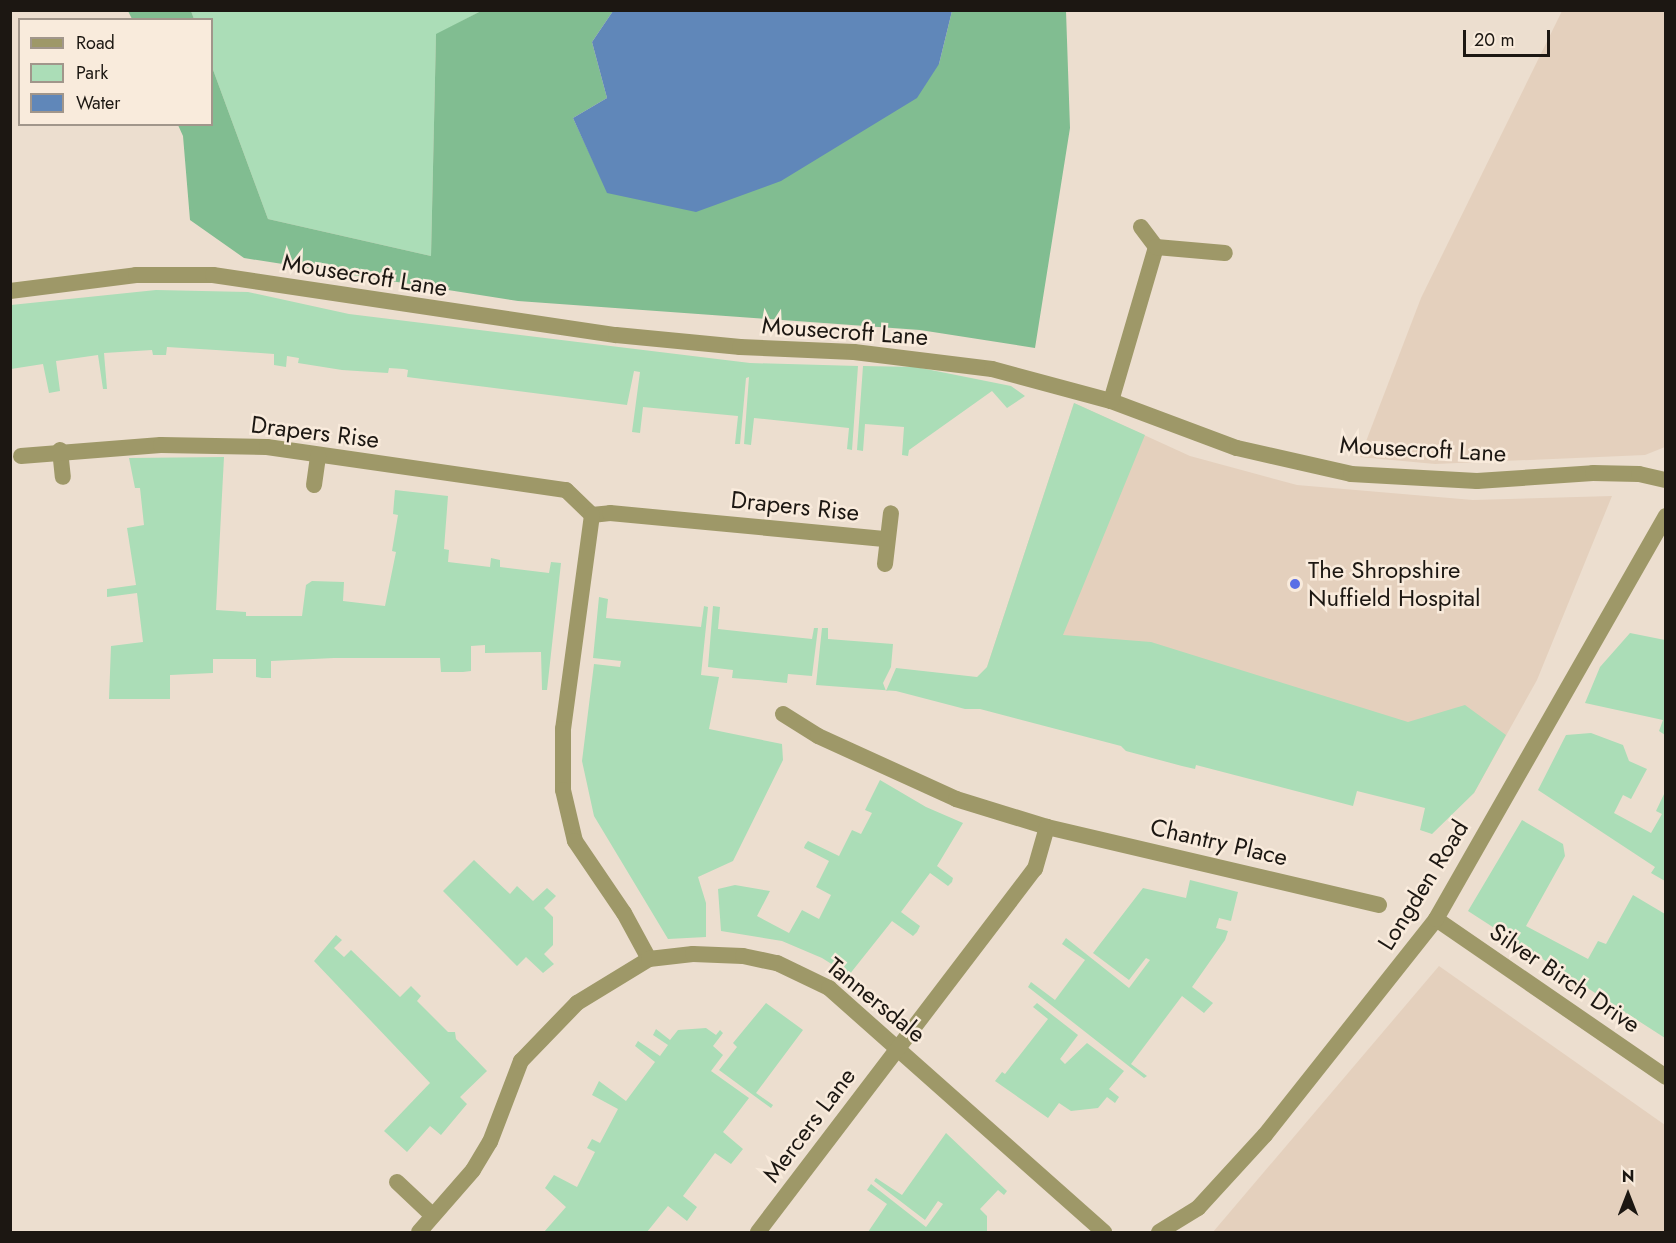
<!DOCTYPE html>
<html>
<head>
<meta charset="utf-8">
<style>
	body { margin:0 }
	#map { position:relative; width:1676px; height:1243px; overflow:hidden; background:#ecdecf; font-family:Jost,sans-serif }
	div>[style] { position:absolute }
	.built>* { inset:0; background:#e4d0bd }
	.green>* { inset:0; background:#abddb7 }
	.forest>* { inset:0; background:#81bd91 }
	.water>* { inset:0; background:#6087b9 }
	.minor>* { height:16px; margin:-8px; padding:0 8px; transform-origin:8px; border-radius:8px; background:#9e9868 }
	.tertiary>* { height:16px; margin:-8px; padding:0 8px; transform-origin:8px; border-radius:8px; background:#9e9868 }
	.dots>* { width:16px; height:16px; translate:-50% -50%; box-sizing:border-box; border:3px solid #f9ebdc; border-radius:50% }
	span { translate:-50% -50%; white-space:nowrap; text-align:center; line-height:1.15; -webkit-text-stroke:5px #f9ebdc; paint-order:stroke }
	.street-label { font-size:24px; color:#1c1712 }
	.poi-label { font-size:24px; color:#1c1712 }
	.left { translate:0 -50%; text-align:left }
	.frame { position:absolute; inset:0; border:12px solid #1c1712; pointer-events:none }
	.legend { position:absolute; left:18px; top:18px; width:195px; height:108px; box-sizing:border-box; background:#f9ebdc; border:2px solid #a1968b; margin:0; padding:8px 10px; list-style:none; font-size:18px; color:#1c1712 }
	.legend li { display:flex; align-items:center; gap:12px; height:30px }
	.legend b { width:30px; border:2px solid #a1968b }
	.north { position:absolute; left:1598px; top:1165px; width:60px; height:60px; -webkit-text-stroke:4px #f9ebdc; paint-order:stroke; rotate:0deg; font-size:16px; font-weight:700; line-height:24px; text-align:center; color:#1c1712 }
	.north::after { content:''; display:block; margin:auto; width:21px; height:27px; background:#1c1712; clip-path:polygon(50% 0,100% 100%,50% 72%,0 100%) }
	.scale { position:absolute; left:1463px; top:30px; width:87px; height:27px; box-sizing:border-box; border:3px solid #1c1712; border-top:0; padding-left:8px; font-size:18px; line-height:21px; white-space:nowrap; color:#1c1712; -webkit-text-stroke:4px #f9ebdc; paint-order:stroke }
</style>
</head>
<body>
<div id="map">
	<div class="built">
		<i style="clip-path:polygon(1562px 11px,1665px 11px,1665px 447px,1645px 455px,1435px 464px,1360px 457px,1421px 298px)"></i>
		<i style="clip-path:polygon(1074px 403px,1190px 456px,1297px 485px,1473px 500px,1612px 496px,1537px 680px,1474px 793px,987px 667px)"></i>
		<i style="clip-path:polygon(1439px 966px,1665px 1125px,1665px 1232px,1213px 1232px)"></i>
	</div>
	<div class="green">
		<i style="clip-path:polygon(191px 11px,481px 11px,436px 35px,431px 256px,268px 219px,212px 67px,212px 20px,194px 19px)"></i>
		<i style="clip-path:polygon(156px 290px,248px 292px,349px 314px,750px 363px,858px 366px,852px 450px,847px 449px,849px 428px,754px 418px,751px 445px,744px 444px,749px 377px,746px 378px,740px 444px,735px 444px,738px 416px,643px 407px,640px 433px,632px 432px,640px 372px,634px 371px,627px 405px,407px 377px,408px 370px,404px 369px,389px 368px,388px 373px,342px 370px,298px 363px,299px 358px,287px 356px,286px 367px,274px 365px,274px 354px,216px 350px,167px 347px,166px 355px,153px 355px,152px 350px,104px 353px,107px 389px,103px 389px,98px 355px,56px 361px,60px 391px,49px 393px,43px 364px,11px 369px,11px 305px)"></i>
		<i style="clip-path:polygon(863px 366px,916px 367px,1011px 386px,1025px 396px,1007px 408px,992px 391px,909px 450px,908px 456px,902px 455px,904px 427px,865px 424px,863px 451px,857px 450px)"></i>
		<i style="clip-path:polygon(1074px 403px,1145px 435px,1063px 635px,1151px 642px,1408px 722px,1465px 705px,1506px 735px,1474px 793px,1432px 834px,1420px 830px,1425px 808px,1357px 791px,1353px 806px,1196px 765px,1195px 769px,1182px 766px,1126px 751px,1121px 746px,980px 709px,965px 709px,896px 691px,816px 685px,822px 628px,828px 628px,828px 639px,893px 644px,891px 667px,883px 683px,886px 691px,896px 668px,977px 677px,987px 667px)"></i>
		<i style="clip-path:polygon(224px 457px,216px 610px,246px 612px,246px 616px,302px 616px,306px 585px,312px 581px,344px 582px,343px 601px,385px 606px,396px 552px,392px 551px,398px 515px,393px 514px,395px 490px,448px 496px,444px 549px,449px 550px,448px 562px,490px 567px,491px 558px,500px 560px,500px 567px,549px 573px,551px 562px,561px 563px,547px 690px,542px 690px,541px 652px,485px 653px,485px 645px,471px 646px,471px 671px,463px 672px,441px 672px,440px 658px,334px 658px,271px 661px,271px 678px,262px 678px,256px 677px,256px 659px,213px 659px,213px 673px,170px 675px,170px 699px,109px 699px,111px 646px,143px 642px,137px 593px,107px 597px,107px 589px,136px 585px,127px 528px,144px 525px,140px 488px,135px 488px,129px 458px)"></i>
		<i style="clip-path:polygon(599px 597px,608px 599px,606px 618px,701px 627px,704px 606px,708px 607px,701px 675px,719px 677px,709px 729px,782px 744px,783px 760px,733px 861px,698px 877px,706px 903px,706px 937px,668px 939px,594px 816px,582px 761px,594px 664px,620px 667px,621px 661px,593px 658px)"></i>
		<i style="clip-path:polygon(713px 606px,720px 607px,718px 629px,812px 639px,814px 628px,818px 628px,812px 676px,788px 674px,787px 683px,758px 680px,732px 678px,733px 670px,708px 667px)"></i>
		<i style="clip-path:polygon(1630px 633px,1665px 640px,1665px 735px,1659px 731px,1663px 720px,1585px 703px,1600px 667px)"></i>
		<i style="clip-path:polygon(1591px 733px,1623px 745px,1629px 761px,1647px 769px,1631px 799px,1623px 795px,1614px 813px,1651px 833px,1662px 814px,1656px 811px,1665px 792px,1665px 881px,1651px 873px,1655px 867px,1538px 790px,1566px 735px)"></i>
		<i style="clip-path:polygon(880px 780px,926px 807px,963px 823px,937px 866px,953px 878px,952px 882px,948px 886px,930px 873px,901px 912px,920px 926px,917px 932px,913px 936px,892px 921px,849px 975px,822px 958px,782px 941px,721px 931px,718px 889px,735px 885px,770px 891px,757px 916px,789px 933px,802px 910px,819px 919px,831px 895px,816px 887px,829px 861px,804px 848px,805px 845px,808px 841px,839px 856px,852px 830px,861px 834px,872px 813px,865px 810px)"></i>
		<i style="clip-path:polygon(1522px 820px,1563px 844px,1565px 856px,1526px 926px,1588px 959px,1598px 941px,1606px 944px,1633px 895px,1665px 914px,1665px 1038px,1468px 911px)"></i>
		<i style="clip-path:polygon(474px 860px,510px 894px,517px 886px,533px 901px,547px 888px,556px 896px,544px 908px,553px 917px,553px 945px,544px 954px,554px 964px,543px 973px,526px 957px,517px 966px,443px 891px)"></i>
		<i style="clip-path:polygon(1190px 880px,1238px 892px,1231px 921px,1219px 918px,1216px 928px,1228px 931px,1225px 940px,1192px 987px,1213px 1003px,1204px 1013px,1182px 996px,1131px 1064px,1147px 1076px,1144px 1078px,1028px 987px,1031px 982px,1055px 1000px,1085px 960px,1062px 944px,1066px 938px,1129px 988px,1150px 960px,1146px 958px,1129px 980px,1093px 953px,1143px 888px,1186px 898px)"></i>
		<i style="clip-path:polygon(336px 935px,342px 940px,334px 948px,344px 957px,351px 950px,400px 997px,411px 986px,421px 996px,417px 1001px,448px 1032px,455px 1032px,456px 1039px,487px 1071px,460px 1097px,467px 1104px,441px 1135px,430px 1126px,407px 1152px,384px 1131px,430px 1083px,314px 961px)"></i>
		<i style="clip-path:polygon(766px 1003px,803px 1030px,756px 1093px,773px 1105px,771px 1108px,719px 1070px,737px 1047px,733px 1043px)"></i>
		<i style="clip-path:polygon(1037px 1003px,1078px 1035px,1060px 1059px,1065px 1064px,1087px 1043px,1124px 1071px,1109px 1089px,1119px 1097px,1115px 1103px,1107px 1097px,1098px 1108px,1071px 1111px,1059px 1103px,1048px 1118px,995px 1081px,1002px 1072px,1005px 1074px,1048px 1019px,1033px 1007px)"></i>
		<i style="clip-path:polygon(706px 1028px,716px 1035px,720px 1030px,723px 1033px,713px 1046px,723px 1055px,711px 1071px,749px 1098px,723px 1132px,743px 1149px,731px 1164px,715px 1153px,683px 1196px,697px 1207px,687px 1221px,668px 1206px,647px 1232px,544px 1232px,566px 1207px,545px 1188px,554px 1175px,577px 1187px,595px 1152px,587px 1148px,592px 1139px,600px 1143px,618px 1109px,592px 1095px,599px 1081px,626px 1101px,655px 1062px,635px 1046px,638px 1041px,660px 1056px,668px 1045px,653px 1035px,656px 1029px,670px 1040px,678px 1030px)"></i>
		<i style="clip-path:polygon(946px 1133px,1007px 1191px,1004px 1195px,998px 1190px,980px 1209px,987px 1216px,987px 1232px,868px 1232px,887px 1204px,867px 1190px,871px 1184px,926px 1227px,943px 1204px,938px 1201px,925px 1220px,874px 1181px,876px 1178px,902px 1195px)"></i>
	</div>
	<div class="forest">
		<i style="clip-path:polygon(128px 11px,191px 11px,194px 19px,132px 19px)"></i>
		<i style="clip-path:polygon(481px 11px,613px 11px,592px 42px,607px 98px,573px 118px,608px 193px,939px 64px,952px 11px,1066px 11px,1070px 128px,1035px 348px,920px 330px,518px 301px,244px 258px,190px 220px,183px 136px,178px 125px,212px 124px,212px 67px,268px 219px,431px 256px,436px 34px)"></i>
	</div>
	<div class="water">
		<i style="clip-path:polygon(613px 11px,613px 10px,952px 11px,939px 64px,917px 98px,781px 181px,696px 212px,607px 193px,573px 118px,607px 98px,592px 42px)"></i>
	</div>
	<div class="minor">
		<i style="left:1141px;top:227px;width:25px;rotate:53deg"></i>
		<i style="left:10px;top:291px;width:127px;rotate:-7.2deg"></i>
		<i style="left:136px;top:275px;width:77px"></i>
		<i style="left:213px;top:275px;width:407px;rotate:8.5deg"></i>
		<i style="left:616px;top:335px;width:125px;rotate:5.5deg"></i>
		<i style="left:740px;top:347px;width:114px;rotate:2.5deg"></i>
		<i style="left:854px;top:352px;width:139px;rotate:7deg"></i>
		<i style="left:992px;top:369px;width:123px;rotate:15.1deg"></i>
		<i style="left:1111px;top:401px;width:134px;rotate:20.5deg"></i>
		<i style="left:1237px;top:448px;width:117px;rotate:12.8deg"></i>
		<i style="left:1351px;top:474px;width:126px;rotate:3.2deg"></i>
		<i style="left:1477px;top:481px;width:116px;rotate:-3.9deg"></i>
		<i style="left:1593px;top:473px;width:46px;rotate:1.2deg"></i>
		<i style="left:1639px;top:474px;width:28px;rotate:13deg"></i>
		<i style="left:1111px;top:401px;width:160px;rotate:-73.7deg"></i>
		<i style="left:1156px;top:247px;width:69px;rotate:5deg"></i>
		<i style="left:60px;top:450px;width:27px;rotate:84deg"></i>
		<i style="left:21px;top:456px;width:140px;rotate:-4.5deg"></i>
		<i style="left:161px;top:445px;width:106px;rotate:1.1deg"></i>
		<i style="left:267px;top:447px;width:302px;rotate:8.2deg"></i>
		<i style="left:566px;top:490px;width:36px;rotate:44deg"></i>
		<i style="left:592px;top:515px;width:18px;rotate:-6deg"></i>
		<i style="left:610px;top:513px;width:278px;rotate:5.4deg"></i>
		<i style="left:314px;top:485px;width:30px;rotate:-82deg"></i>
		<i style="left:592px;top:515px;width:216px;rotate:97.7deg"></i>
		<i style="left:563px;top:729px;width:61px;rotate:90deg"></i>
		<i style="left:563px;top:790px;width:52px;rotate:76.8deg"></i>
		<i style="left:575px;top:841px;width:87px;rotate:55.8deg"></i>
		<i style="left:624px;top:913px;width:52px;rotate:61.5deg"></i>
		<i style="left:885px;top:564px;width:51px;rotate:-83.3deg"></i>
		<i style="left:783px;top:714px;width:41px;rotate:32.2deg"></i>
		<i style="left:818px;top:736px;width:152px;rotate:24.5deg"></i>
		<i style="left:956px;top:799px;width:95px;rotate:17.1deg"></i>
		<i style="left:1047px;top:827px;width:341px;rotate:13.2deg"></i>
		<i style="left:1436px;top:919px;width:279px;rotate:34.5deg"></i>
		<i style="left:397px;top:1182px;width:48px;rotate:43.3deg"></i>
		<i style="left:419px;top:1232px;width:82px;rotate:-48.9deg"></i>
		<i style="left:473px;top:1170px;width:33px;rotate:-59deg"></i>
		<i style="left:490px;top:1142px;width:87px;rotate:-69.1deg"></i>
		<i style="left:521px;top:1061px;width:81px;rotate:-46deg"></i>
		<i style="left:577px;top:1003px;width:84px;rotate:-31.4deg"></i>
		<i style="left:649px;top:959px;width:44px;rotate:-6.5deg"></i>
		<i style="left:693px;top:954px;width:50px;rotate:2.3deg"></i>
		<i style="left:743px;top:956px;width:35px;rotate:12deg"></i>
		<i style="left:777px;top:963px;width:58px;rotate:25.7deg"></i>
		<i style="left:829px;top:988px;width:368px;rotate:41.6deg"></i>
		<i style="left:758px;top:1232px;width:457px;rotate:-52.7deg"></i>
		<i style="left:1035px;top:869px;width:44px;rotate:-74.1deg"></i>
	</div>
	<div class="tertiary">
		<i style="left:1159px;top:1232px;width:46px;rotate:-31.6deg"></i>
		<i style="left:1198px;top:1208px;width:99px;rotate:-47.5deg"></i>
		<i style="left:1265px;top:1135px;width:275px;rotate:-51.6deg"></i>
		<i style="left:1436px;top:919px;width:464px;rotate:-60.3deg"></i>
	</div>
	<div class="dots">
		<i style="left:1295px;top:584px;background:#5b6fe6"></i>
	</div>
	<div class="street-label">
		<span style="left:365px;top:275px;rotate:9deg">Mousecroft Lane</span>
		<span style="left:845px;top:331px;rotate:4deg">Mousecroft Lane</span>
		<span style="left:315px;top:432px;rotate:7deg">Drapers Rise</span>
		<span style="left:1423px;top:449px;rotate:3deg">Mousecroft Lane</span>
		<span style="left:795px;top:506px;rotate:6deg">Drapers Rise</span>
		<span style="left:1219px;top:842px;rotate:13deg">Chantry Place</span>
		<span style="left:1423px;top:885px;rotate:-58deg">Longden Road</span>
		<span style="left:1565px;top:978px;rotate:34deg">Silver Birch Drive</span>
		<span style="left:876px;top:1000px;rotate:39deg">Tannersdale</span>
		<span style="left:809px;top:1125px;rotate:-53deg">Mercers Lane</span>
	</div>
	<div class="poi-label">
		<span class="left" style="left:1308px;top:584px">The Shropshire<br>Nuffield Hospital</span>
	</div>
	<div class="frame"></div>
	<ul class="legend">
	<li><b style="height:8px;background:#9e9868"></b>Road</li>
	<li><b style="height:16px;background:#abddb7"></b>Park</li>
	<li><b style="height:16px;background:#6087b9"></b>Water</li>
	</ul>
	<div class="north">N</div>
	<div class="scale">20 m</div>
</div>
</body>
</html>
